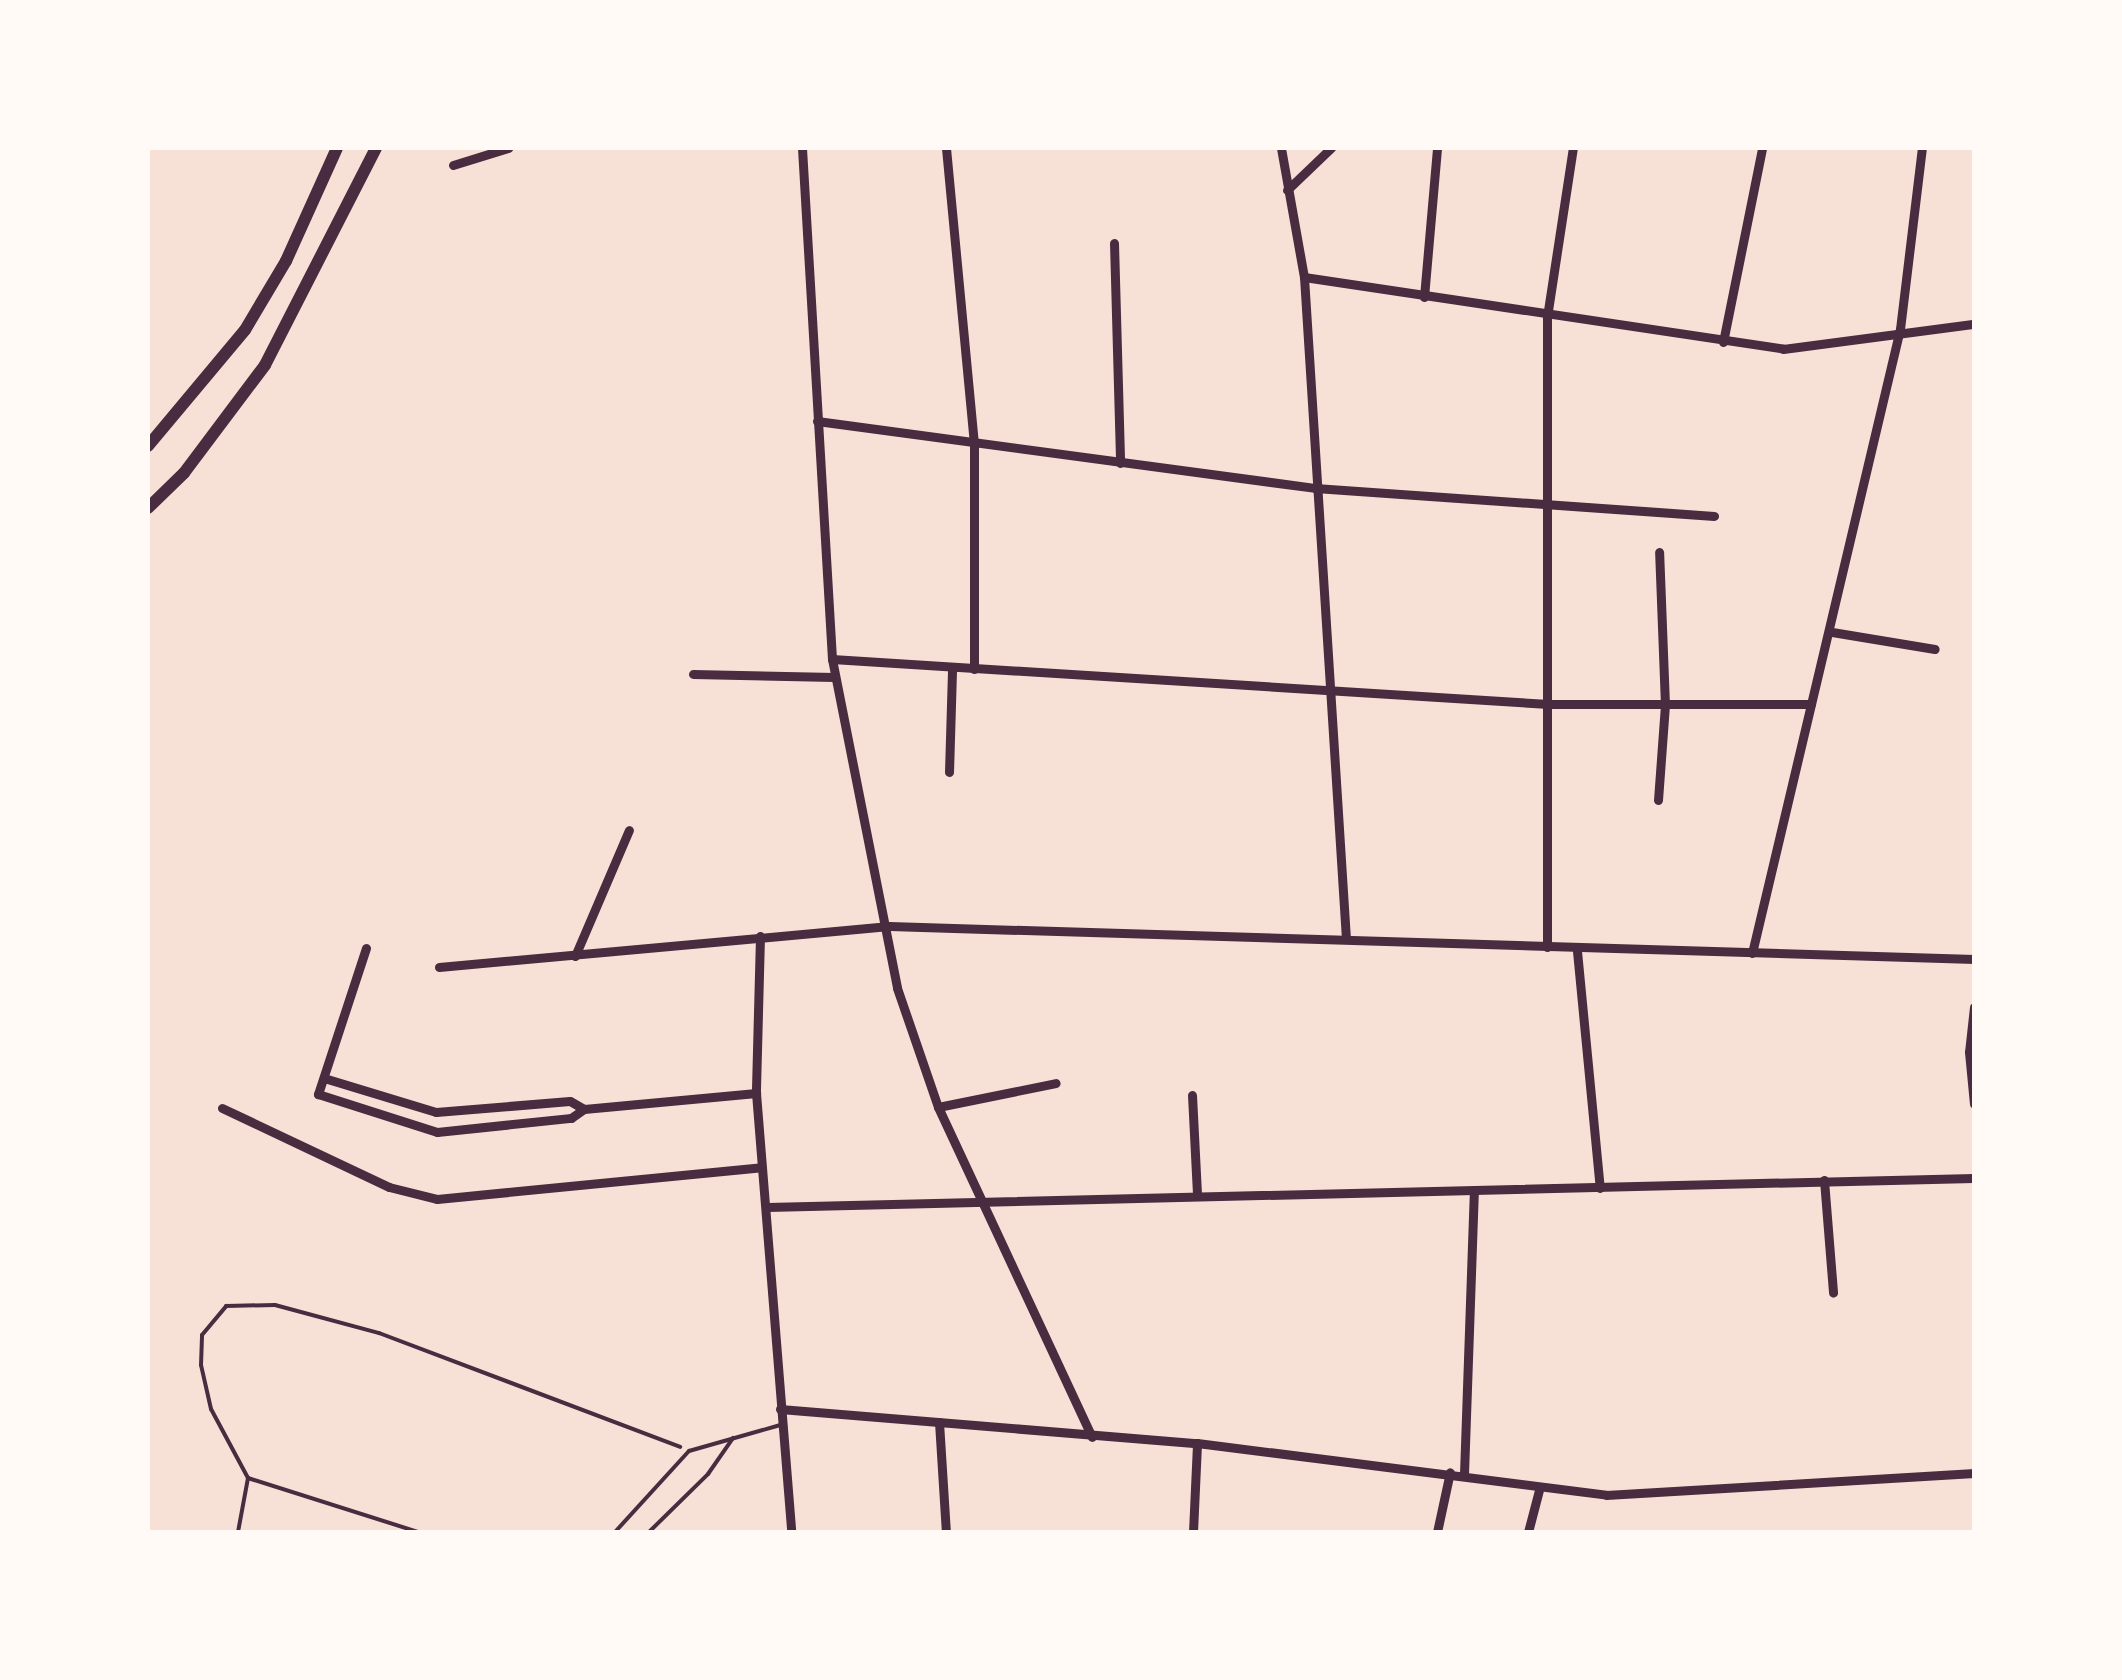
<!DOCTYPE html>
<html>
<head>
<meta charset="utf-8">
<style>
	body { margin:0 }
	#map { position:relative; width:2122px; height:1680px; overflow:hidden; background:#f7e1d7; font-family:Jost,sans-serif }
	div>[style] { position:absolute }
	.path>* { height:4px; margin:-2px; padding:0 2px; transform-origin:2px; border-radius:2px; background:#4a2c40 }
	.service>* { height:4px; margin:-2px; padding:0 2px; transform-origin:2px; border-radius:2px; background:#4a2c40 }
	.minor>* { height:9px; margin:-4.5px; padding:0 4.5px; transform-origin:4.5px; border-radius:4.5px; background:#4a2c40 }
	.primary>* { height:12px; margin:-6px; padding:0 6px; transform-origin:6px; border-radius:6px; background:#4a2c40 }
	span { translate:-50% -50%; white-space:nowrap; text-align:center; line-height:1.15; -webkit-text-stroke:8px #fffaf5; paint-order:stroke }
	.frame { position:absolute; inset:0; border:150px solid #fffaf5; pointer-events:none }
</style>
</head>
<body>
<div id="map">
	<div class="path">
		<i style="left:248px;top:1478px;width:178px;rotate:17.6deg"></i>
		<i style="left:238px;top:1532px;width:55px;rotate:-79.5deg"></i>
		<i style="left:248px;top:1478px;width:78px;rotate:-118.2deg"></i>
		<i style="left:211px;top:1409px;width:45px;rotate:-102.8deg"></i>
		<i style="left:201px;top:1365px;width:30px;rotate:-88deg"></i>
		<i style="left:202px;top:1335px;width:38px;rotate:-50deg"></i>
		<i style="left:226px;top:1306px;width:49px;rotate:-1.2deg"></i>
		<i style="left:275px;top:1305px;width:108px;rotate:15.1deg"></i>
		<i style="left:379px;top:1333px;width:322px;rotate:20.7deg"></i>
	</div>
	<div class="service">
		<i style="left:615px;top:1532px;width:110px;rotate:-47.6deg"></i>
		<i style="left:689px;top:1451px;width:95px;rotate:-15.9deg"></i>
		<i style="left:649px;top:1532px;width:83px;rotate:-44.5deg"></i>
		<i style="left:708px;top:1474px;width:44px;rotate:-55.2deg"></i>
	</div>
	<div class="minor">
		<i style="left:802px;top:148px;width:512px;rotate:86.64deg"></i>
		<i style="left:832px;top:659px;width:335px;rotate:78.8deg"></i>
		<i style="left:897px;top:988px;width:126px;rotate:71deg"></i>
		<i style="left:938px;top:1107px;width:364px;rotate:65deg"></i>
		<i style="left:946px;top:148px;width:296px;rotate:84.6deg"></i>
		<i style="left:974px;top:443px;width:226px;rotate:90deg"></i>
		<i style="left:1281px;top:148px;width:131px;rotate:79.9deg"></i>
		<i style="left:1304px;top:277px;width:663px;rotate:86.37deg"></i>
		<i style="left:453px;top:165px;width:58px;rotate:-17.2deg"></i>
		<i style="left:1287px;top:190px;width:61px;rotate:-43.7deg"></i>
		<i style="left:1114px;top:243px;width:220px;rotate:88.4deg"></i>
		<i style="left:1304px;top:277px;width:484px;rotate:8.5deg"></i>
		<i style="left:1783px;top:349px;width:193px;rotate:-7.5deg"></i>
		<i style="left:1424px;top:297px;width:150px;rotate:-85deg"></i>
		<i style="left:1723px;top:342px;width:198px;rotate:-78.6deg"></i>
		<i style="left:817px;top:421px;width:502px;rotate:7.66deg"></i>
		<i style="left:1315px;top:488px;width:400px;rotate:4deg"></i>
		<i style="left:1832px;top:632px;width:104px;rotate:9.4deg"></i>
		<i style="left:832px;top:659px;width:718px;rotate:3.59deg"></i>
		<i style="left:1549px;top:704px;width:262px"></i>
		<i style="left:693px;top:674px;width:141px;rotate:1.2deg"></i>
		<i style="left:949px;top:772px;width:103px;rotate:-88.3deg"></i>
		<i style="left:1658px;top:800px;width:95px;rotate:-85.8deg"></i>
		<i style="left:1665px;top:705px;width:153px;rotate:-92.2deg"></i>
		<i style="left:760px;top:936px;width:157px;rotate:91.5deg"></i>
		<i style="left:756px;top:1093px;width:440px;rotate:85.4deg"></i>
		<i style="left:1547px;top:947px;width:630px;rotate:-90deg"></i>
		<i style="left:1547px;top:317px;width:171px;rotate:-81.3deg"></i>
		<i style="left:366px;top:948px;width:154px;rotate:108.2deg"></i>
		<i style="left:318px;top:1094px;width:125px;rotate:17.7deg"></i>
		<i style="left:437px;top:1132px;width:135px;rotate:-6deg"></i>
		<i style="left:571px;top:1118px;width:16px;rotate:-35deg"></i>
		<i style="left:584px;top:1109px;width:173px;rotate:-5.3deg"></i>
		<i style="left:1577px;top:951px;width:238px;rotate:84.5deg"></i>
		<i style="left:1752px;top:953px;width:641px;rotate:-76.66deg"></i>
		<i style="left:1900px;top:329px;width:182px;rotate:-83.1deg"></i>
		<i style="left:575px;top:956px;width:137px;rotate:-66.8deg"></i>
		<i style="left:439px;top:967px;width:452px;rotate:-5.2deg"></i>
		<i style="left:889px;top:926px;width:1086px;rotate:1.74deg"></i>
		<i style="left:1974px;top:1007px;width:45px;rotate:96.3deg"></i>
		<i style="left:1969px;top:1052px;width:52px;rotate:84.5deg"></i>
		<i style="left:324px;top:1078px;width:117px;rotate:16.9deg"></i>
		<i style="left:436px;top:1112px;width:134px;rotate:-4.7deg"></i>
		<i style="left:570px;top:1101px;width:16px;rotate:30deg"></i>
		<i style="left:1192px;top:1095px;width:99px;rotate:87.1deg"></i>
		<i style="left:938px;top:1107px;width:120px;rotate:-11.5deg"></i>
		<i style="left:222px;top:1108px;width:185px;rotate:25.3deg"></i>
		<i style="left:389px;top:1187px;width:49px;rotate:14deg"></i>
		<i style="left:437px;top:1199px;width:326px;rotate:-5.6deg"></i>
		<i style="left:1824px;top:1180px;width:113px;rotate:85.4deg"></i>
		<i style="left:767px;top:1207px;width:1207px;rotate:-1.38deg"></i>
		<i style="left:780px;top:1409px;width:418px;rotate:4.7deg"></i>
		<i style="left:1197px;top:1443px;width:412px;rotate:7.2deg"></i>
		<i style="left:1606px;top:1495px;width:369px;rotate:-3.4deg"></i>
		<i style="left:939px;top:1422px;width:110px;rotate:86.4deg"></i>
		<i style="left:1464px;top:1474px;width:284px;rotate:-88deg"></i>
		<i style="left:1193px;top:1532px;width:89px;rotate:-87.4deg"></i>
		<i style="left:1437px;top:1532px;width:61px;rotate:-77.8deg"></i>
		<i style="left:1528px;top:1532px;width:43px;rotate:-75.3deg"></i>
	</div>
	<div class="primary">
		<i style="left:148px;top:446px;width:151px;rotate:-50.1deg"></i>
		<i style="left:245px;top:330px;width:80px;rotate:-59.3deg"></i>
		<i style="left:286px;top:261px;width:124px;rotate:-65.7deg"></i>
		<i style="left:148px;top:508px;width:50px;rotate:-44.2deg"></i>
		<i style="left:184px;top:473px;width:135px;rotate:-53.1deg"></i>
		<i style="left:265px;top:365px;width:244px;rotate:-62.9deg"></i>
	</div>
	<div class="frame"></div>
</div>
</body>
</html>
